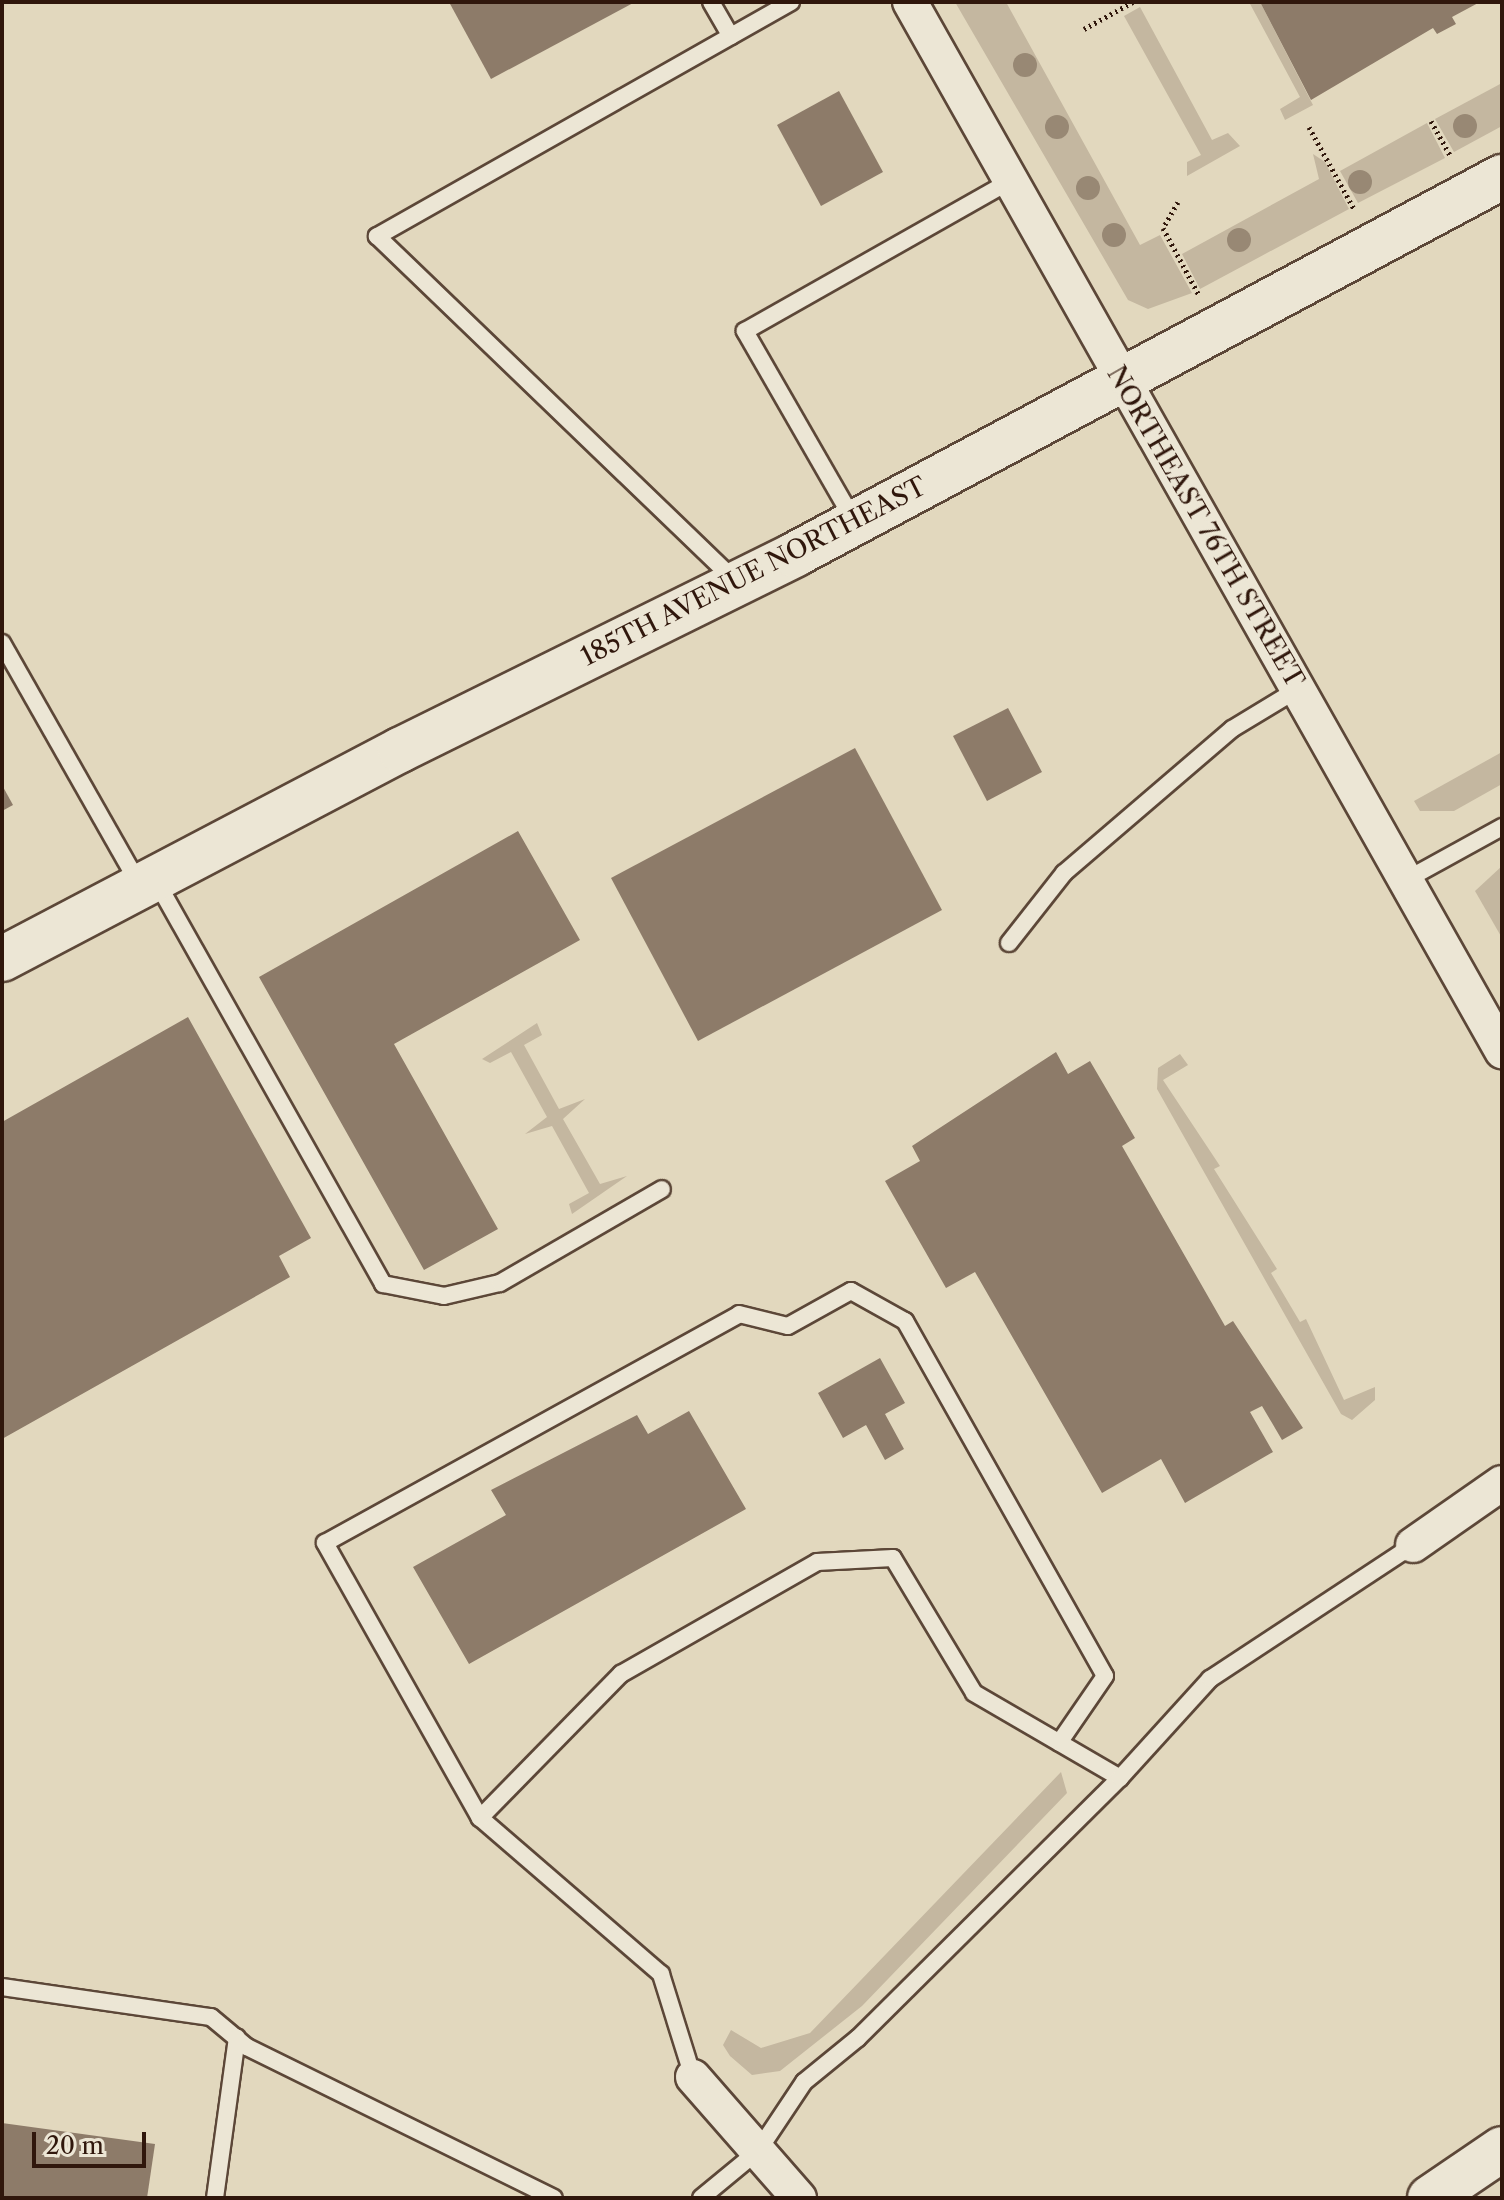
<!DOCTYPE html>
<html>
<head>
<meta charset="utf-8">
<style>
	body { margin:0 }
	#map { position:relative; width:1504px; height:2200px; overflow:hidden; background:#e2d8be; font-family:"Libre Caslon Text",serif }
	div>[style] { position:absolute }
	.green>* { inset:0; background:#c4b7a0 }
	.building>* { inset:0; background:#8d7b69 }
	.path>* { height:5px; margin-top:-2.5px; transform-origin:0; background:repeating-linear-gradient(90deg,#30170c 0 2px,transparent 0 6px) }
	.roads { filter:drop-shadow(2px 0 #5c4738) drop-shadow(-2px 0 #5c4738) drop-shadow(0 2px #5c4738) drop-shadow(0 -2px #5c4738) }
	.lane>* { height:16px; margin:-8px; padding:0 8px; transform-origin:8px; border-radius:8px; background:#ece6d5 }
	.street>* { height:34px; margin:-17px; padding:0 17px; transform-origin:17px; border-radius:17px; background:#ece6d5 }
	.secondary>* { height:44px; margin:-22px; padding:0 22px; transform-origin:22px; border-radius:22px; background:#ece6d5 }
	.trees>* { width:24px; height:24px; margin:-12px; border-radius:50%; background:#988874 }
	span { translate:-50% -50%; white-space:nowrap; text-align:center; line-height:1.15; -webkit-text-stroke:6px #ece6d5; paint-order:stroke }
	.street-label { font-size:26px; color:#30170c }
	.frame { position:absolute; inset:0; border:4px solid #30170c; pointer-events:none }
	.scale { position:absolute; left:32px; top:2132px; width:114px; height:36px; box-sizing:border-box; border:4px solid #30170c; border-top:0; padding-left:10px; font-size:24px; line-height:28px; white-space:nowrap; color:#30170c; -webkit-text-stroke:6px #ece6d5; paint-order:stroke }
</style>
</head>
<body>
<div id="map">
	<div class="green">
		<i style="clip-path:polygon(955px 2px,1006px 2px,1140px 245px,1160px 235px,1192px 293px,1148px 309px,1128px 300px)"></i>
		<i style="clip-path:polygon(1249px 2px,1260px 2px,1313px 105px,1285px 120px,1280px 109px,1300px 97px)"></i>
		<i style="clip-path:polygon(1140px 7px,1212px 140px,1228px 133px,1240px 146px,1187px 176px,1187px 162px,1201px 155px,1124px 16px)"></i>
		<i style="clip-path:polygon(1502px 83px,1502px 126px,1454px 152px,1435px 119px)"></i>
		<i style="clip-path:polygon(1427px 123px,1445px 158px,1358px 203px,1340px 171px)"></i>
		<i style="clip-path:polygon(1313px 154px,1325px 162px,1349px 209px,1200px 289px,1182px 254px,1319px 179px)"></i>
		<i style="clip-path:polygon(1502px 752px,1502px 784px,1454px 811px,1420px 811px,1414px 801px)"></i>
		<i style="clip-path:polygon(1502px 866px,1502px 938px,1475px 891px)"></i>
		<i style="clip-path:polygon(537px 1023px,542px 1035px,524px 1045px,559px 1109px,585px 1099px,563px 1119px,600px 1184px,627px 1176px,572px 1214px,569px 1204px,589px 1193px,552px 1126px,525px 1134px,547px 1117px,511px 1052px,490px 1063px,482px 1059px)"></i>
		<i style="clip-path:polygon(1180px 1054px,1188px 1065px,1163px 1080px,1220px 1166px,1214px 1169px,1277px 1269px,1271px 1273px,1300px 1322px,1306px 1319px,1344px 1400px,1375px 1387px,1375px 1400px,1352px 1420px,1341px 1414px,1157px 1089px,1158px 1068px)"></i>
		<i style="clip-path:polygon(1061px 1772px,1067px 1793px,862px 2006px,780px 2071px,752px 2075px,730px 2056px,723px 2045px,731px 2030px,761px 2048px,810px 2033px)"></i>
	</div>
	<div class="building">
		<i style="clip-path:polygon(449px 2px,635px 2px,491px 79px)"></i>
		<i style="clip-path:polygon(1260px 2px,1480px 2px,1452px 17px,1456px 24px,1437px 34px,1433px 28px,1311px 100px)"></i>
		<i style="clip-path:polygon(839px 91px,883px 172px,821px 206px,777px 125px)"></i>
		<i style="clip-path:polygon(1008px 708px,1042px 772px,987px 801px,953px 736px)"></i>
		<i style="clip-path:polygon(855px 748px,942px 910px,698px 1041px,611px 878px)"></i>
		<i style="clip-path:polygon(2px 785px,13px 805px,2px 811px)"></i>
		<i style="clip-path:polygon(518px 831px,580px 940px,394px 1044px,498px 1229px,424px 1270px,259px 977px)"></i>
		<i style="clip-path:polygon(188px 1017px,311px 1238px,279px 1256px,290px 1277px,2px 1439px,2px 1122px)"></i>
		<i style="clip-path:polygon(1056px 1052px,1068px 1074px,1090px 1061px,1135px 1138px,1122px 1146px,1225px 1326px,1233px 1321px,1303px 1428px,1282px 1440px,1262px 1406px,1250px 1412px,1273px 1452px,1185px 1503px,1161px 1459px,1102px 1493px,975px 1272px,946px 1288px,885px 1181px,920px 1161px,912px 1146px)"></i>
		<i style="clip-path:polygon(880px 1358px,905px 1403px,885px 1414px,904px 1449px,885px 1460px,866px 1425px,843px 1438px,818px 1393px)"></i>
		<i style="clip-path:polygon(689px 1411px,746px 1509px,469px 1664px,413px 1567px,506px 1515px,491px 1490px,637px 1415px,648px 1434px)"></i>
		<i style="clip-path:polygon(2px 2123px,155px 2144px,147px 2198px,2px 2198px)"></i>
	</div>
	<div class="path">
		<i style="left:1084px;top:29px;width:56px;rotate:-28.9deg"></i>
		<i style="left:1431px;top:121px;width:41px;rotate:60.9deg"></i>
		<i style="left:1309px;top:127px;width:94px;rotate:61.2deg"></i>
		<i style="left:1178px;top:202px;width:30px;rotate:120deg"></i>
		<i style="left:1163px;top:228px;width:76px;rotate:61.8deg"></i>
	</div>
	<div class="roads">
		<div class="lane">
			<i style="left:711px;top:2px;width:39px;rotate:60deg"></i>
			<i style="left:731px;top:36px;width:69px;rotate:-29.5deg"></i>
			<i style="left:731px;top:36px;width:407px;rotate:150.5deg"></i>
			<i style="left:377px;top:236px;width:496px;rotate:43.9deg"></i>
			<i style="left:853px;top:519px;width:217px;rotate:-119.9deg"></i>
			<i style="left:745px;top:331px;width:305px;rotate:-29.5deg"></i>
			<i style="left:2px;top:643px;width:277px;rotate:60.4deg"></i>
			<i style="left:155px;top:879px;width:465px;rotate:60.6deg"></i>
			<i style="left:383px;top:1284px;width:62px;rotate:11.1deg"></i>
			<i style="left:444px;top:1296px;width:57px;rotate:-13.1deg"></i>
			<i style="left:500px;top:1283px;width:187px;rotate:-30.1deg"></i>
			<i style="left:1406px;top:880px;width:110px;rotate:-28.9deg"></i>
			<i style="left:1009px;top:943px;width:89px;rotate:-51.8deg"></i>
			<i style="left:1064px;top:873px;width:221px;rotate:-40.6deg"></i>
			<i style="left:1232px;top:729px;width:77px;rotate:-31.2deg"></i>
			<i style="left:480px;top:1818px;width:202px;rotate:-45.6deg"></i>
			<i style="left:621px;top:1674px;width:226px;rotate:-29.7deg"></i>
			<i style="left:817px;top:1562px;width:76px;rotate:-3deg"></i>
			<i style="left:893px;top:1558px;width:157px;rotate:59deg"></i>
			<i style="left:974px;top:1693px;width:169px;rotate:30.2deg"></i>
			<i style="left:2px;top:1987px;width:211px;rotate:8.2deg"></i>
			<i style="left:211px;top:2017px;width:47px;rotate:39.8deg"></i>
			<i style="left:247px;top:2047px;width:342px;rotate:26.2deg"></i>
			<i style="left:693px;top:2077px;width:108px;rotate:-107.3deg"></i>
			<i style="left:661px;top:1974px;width:239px;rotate:-139.2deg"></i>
			<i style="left:480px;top:1818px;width:316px;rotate:-119.4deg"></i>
			<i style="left:325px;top:1543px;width:473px;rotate:-28.9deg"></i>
			<i style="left:739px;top:1314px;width:50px;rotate:13.8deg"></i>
			<i style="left:788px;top:1326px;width:72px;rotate:-29.1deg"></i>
			<i style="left:851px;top:1291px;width:62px;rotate:29.1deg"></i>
			<i style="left:905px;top:1321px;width:407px;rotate:60.6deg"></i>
			<i style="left:1105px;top:1676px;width:81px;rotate:124.5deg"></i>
			<i style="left:215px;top:2198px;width:162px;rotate:-82.2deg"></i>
			<i style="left:701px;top:2198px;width:74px;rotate:-39.5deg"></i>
			<i style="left:758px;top:2151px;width:83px;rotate:-56.3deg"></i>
			<i style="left:804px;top:2082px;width:70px;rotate:-39.2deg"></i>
			<i style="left:858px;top:2038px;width:369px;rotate:-44.8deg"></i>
			<i style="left:1120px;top:1778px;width:134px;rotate:-47.7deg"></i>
			<i style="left:1210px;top:1679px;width:243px;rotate:-33.4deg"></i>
		</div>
		<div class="street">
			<i style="left:910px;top:2px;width:1205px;rotate:60.56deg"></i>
			<i style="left:1413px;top:1545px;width:108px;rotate:-34.9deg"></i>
			<i style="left:693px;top:2077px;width:161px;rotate:48.8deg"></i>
		</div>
		<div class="secondary">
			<i style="left:2px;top:959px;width:450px;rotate:-27.7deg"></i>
			<i style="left:400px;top:750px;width:440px;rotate:-26.3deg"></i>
			<i style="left:794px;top:555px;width:803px;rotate:-28.1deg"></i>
			<i style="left:1430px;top:2198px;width:87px;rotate:-34.2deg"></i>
		</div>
	</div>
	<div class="trees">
		<i style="left:1025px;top:65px"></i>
		<i style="left:1465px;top:126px"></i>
		<i style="left:1057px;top:127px"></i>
		<i style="left:1360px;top:182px"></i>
		<i style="left:1088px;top:188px"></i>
		<i style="left:1114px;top:235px"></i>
		<i style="left:1239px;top:240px"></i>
	</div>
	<div class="street-label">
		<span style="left:1205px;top:527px;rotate:60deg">NORTHEAST 76TH STREET</span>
		<span style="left:754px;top:572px;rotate:-27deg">185TH AVENUE NORTHEAST</span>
	</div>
	<div class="frame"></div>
	<div class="scale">20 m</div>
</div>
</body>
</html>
